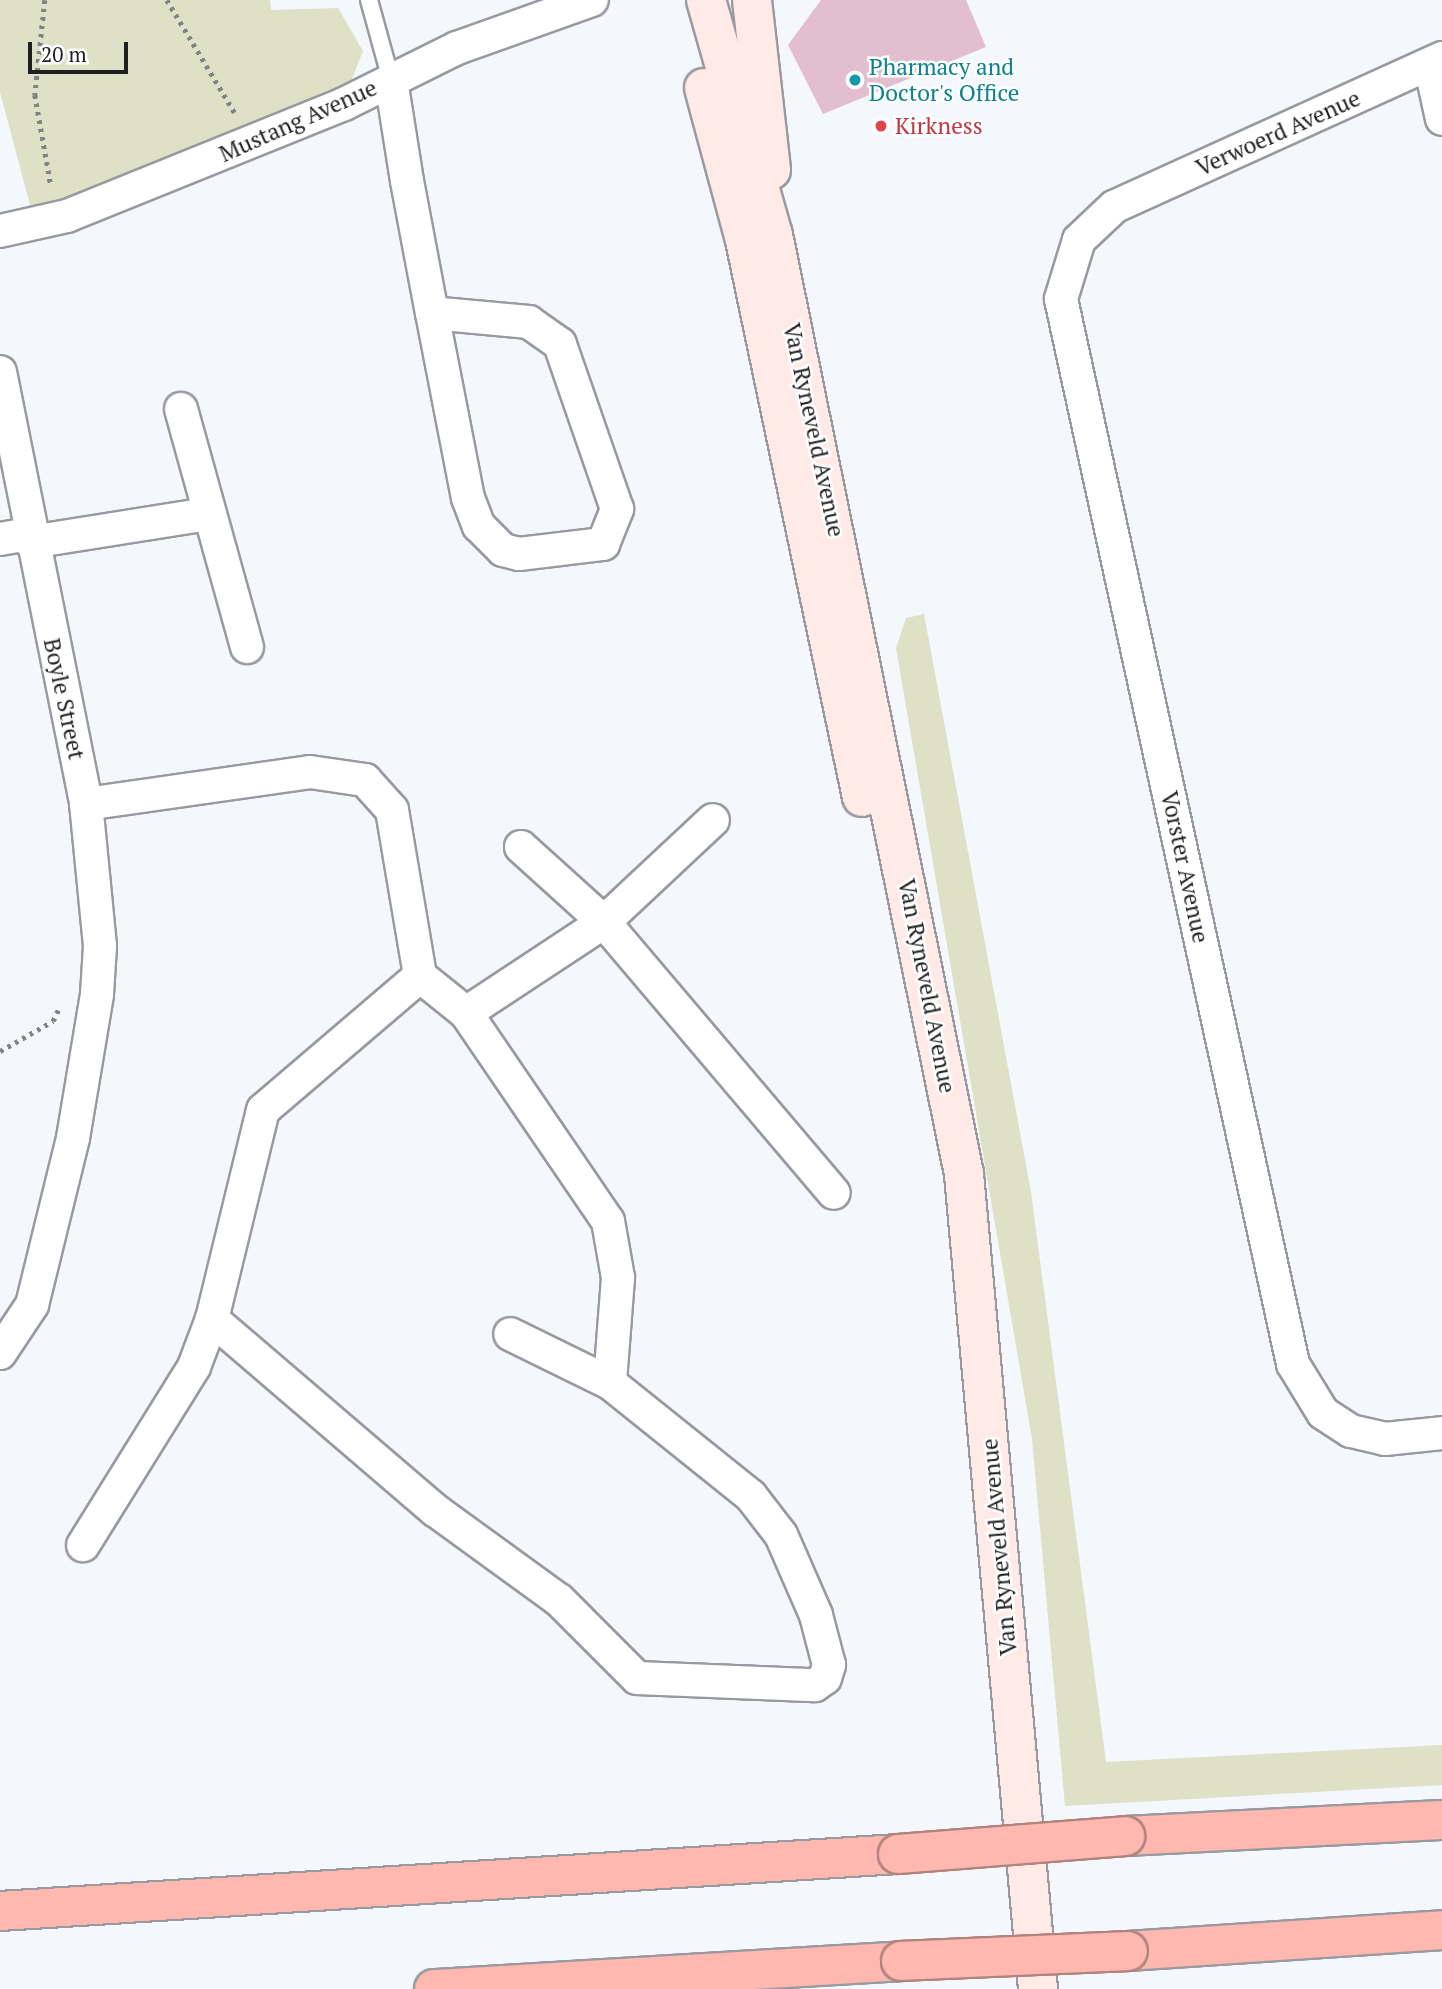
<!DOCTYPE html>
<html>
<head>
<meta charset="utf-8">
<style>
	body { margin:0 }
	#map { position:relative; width:1442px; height:1989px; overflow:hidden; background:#f4f7fc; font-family:"PT Serif",serif }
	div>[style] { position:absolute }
	.green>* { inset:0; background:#dee1c6 }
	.building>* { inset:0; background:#e3bece }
	.path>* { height:4.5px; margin-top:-2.25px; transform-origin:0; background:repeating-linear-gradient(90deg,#818386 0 3.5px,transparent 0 8.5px) }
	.roads { filter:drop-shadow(2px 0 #989aa0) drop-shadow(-2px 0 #989aa0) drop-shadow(0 2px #989aa0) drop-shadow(0 -2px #989aa0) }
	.lane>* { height:16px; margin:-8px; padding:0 8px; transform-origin:8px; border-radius:8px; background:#fff }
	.street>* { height:32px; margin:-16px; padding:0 16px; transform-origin:16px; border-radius:16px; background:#fff }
	.secondary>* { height:38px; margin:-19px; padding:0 19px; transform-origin:19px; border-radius:19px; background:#ffeae7 }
	.highway>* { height:38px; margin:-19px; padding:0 19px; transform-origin:19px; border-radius:19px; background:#feb8af }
	.bridges { filter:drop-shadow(2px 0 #b0837d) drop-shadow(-2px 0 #b0837d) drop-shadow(0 2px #b0837d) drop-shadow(0 -2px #b0837d) }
	.highway-bridge>* { height:38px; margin:-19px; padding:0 19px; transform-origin:19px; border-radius:19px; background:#feb8af }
	.dots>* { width:19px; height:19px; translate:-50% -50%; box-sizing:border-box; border:4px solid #fff; border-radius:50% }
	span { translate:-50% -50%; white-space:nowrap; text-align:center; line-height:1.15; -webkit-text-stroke:5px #fff; paint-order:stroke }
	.culture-label { font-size:23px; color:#0d838f }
	.left { translate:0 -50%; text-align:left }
	.street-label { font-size:23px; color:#1e2021 }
	.health-label { font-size:23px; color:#be3a42 }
	.scale { position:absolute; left:28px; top:42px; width:100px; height:32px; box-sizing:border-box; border:4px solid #1e2021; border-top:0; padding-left:9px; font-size:21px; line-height:24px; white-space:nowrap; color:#1e2021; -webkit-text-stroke:5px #fff; paint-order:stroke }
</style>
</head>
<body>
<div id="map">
	<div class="green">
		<i style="clip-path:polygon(0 0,270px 0,271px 10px,338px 8px,363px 51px,342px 104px,53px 220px,31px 209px,0 92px)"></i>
		<i style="clip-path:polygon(924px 614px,1031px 1192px,1106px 1762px,1442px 1745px,1442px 1785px,1065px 1806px,1032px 1439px,896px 648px,906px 618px)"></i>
	</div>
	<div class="building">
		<i style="clip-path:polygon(821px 0,966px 0,986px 47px,823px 114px,788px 45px)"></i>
	</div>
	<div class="path">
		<i style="left:45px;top:0;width:96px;rotate:96deg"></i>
		<i style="left:35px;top:95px;width:92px;rotate:80deg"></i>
		<i style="left:167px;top:0;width:132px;rotate:59deg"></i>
		<i style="left:0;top:1051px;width:61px;rotate:-29.5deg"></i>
		<i style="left:53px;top:1021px;width:14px;rotate:-65deg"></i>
	</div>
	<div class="roads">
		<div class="lane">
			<i style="left:369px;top:0;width:83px;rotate:74.6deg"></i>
		</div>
		<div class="street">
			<i style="left:1442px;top:58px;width:360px;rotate:155.6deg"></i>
			<i style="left:1114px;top:207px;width:48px;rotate:136.7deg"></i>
			<i style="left:1079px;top:240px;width:62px;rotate:107deg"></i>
			<i style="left:1061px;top:299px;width:1090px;rotate:77.71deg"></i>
			<i style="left:1293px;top:1364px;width:57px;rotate:58.5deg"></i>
			<i style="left:1323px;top:1413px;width:33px;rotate:33deg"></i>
			<i style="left:1351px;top:1431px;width:35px;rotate:13deg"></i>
			<i style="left:1385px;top:1439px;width:57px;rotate:-6deg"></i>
			<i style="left:1430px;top:64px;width:56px;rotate:77.7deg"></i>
			<i style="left:391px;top:80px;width:102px;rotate:81deg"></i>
			<i style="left:407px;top:181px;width:134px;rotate:79.3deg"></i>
			<i style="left:432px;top:313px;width:188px;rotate:79deg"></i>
			<i style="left:468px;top:498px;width:30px;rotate:69deg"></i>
			<i style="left:479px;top:526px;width:34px;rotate:45deg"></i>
			<i style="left:503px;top:550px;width:16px;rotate:14deg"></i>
			<i style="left:519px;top:554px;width:85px;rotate:-6.8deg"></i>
			<i style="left:603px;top:544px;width:38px;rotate:-68deg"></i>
			<i style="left:617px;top:509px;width:175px;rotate:-109.1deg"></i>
			<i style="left:560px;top:344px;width:38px;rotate:-145deg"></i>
			<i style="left:529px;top:322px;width:97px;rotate:-174.7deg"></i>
			<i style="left:0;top:231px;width:69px;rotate:-12.6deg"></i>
			<i style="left:67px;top:216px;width:299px;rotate:-22deg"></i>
			<i style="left:344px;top:104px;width:126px;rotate:-26.4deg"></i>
			<i style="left:457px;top:48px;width:143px;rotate:-19.6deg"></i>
			<i style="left:0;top:372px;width:440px;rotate:78.7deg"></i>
			<i style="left:86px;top:804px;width:226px;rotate:-8.1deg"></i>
			<i style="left:310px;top:772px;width:56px;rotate:8.3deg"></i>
			<i style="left:365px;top:780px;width:40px;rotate:48deg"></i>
			<i style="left:392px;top:810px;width:168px;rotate:80.4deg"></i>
			<i style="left:420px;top:976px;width:206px;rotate:139.5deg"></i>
			<i style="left:263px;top:1110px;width:215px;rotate:103.7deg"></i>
			<i style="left:212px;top:1319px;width:51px;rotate:110.6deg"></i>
			<i style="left:194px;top:1367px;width:210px;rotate:121.9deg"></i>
			<i style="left:181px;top:409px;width:247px;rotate:74.5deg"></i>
			<i style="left:0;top:539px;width:29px;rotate:-10deg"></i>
			<i style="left:31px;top:542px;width:178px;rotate:-9deg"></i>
			<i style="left:521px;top:847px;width:112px;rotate:42.1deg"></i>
			<i style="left:604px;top:922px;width:149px;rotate:-43.1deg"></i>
			<i style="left:420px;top:976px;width:59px;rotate:38.8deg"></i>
			<i style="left:466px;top:1013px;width:252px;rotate:55.7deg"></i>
			<i style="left:608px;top:1221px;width:58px;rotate:80deg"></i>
			<i style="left:618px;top:1278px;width:105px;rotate:94.4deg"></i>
			<i style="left:466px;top:1013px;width:165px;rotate:-33.4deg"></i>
			<i style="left:604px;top:922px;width:355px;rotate:49.7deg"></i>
			<i style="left:212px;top:1319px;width:294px;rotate:40.6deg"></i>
			<i style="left:435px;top:1510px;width:153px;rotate:36deg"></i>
			<i style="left:559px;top:1600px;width:110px;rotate:45deg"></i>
			<i style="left:637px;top:1678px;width:178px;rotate:2.3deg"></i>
			<i style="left:815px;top:1685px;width:12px;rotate:-35deg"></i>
			<i style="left:825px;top:1678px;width:14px;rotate:-73deg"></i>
			<i style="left:829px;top:1665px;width:52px;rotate:-104.6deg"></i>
			<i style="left:816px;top:1615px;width:87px;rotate:-113.6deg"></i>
			<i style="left:781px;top:1535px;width:49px;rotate:-127.6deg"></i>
			<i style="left:751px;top:1496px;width:181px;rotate:-141.3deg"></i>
			<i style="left:610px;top:1383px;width:111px;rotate:-153.9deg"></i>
			<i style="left:0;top:1353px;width:58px;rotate:-56.3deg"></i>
			<i style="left:32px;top:1305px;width:172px;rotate:-76.2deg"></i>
			<i style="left:73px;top:1138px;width:146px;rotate:-80.5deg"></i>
			<i style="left:97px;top:994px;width:48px;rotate:-86.4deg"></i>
			<i style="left:100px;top:946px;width:143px;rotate:-95.6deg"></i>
		</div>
		<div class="secondary">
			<i style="left:706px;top:0;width:244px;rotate:74.1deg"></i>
			<i style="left:773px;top:235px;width:958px;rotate:78.5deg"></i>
			<i style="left:964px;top:1174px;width:818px;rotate:84.81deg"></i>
			<i style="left:752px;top:0;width:171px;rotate:83.6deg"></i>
			<i style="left:704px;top:88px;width:157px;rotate:74.9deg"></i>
			<i style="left:745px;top:240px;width:569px;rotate:78.14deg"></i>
		</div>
		<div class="highway">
			<i style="left:1125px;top:1836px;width:317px;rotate:-2.9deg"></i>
			<i style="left:0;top:1911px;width:900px;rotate:-3.63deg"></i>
			<i style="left:1128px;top:1951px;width:315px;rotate:-3.8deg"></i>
			<i style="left:434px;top:1989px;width:468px;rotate:-3.4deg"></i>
		</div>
	</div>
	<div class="bridges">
		<div class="highway-bridge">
			<i style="left:898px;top:1854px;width:228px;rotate:-4.5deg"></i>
			<i style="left:901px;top:1961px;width:227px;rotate:-2.5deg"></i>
		</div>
	</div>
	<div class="dots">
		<i style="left:855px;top:80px;background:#0f9aa8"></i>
		<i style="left:881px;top:126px;background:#e0444e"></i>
	</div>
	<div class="culture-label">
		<span class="left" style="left:869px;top:80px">Pharmacy and<br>Doctor's Office</span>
	</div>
	<div class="street-label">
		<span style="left:298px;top:121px;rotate:-24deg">Mustang Avenue</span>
		<span style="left:1278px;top:133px;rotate:-24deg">Verwoerd Avenue</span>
		<span style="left:814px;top:430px;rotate:78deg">Van Ryneveld Avenue</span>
		<span style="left:64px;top:699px;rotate:78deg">Boyle Street</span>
		<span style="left:1185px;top:867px;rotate:78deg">Vorster Avenue</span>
		<span style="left:927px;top:986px;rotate:79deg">Van Ryneveld Avenue</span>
		<span style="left:999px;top:1547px;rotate:-95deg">Van Ryneveld Avenue</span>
	</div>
	<div class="health-label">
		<span class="left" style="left:895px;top:126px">Kirkness</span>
	</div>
	<div class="scale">20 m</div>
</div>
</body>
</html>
